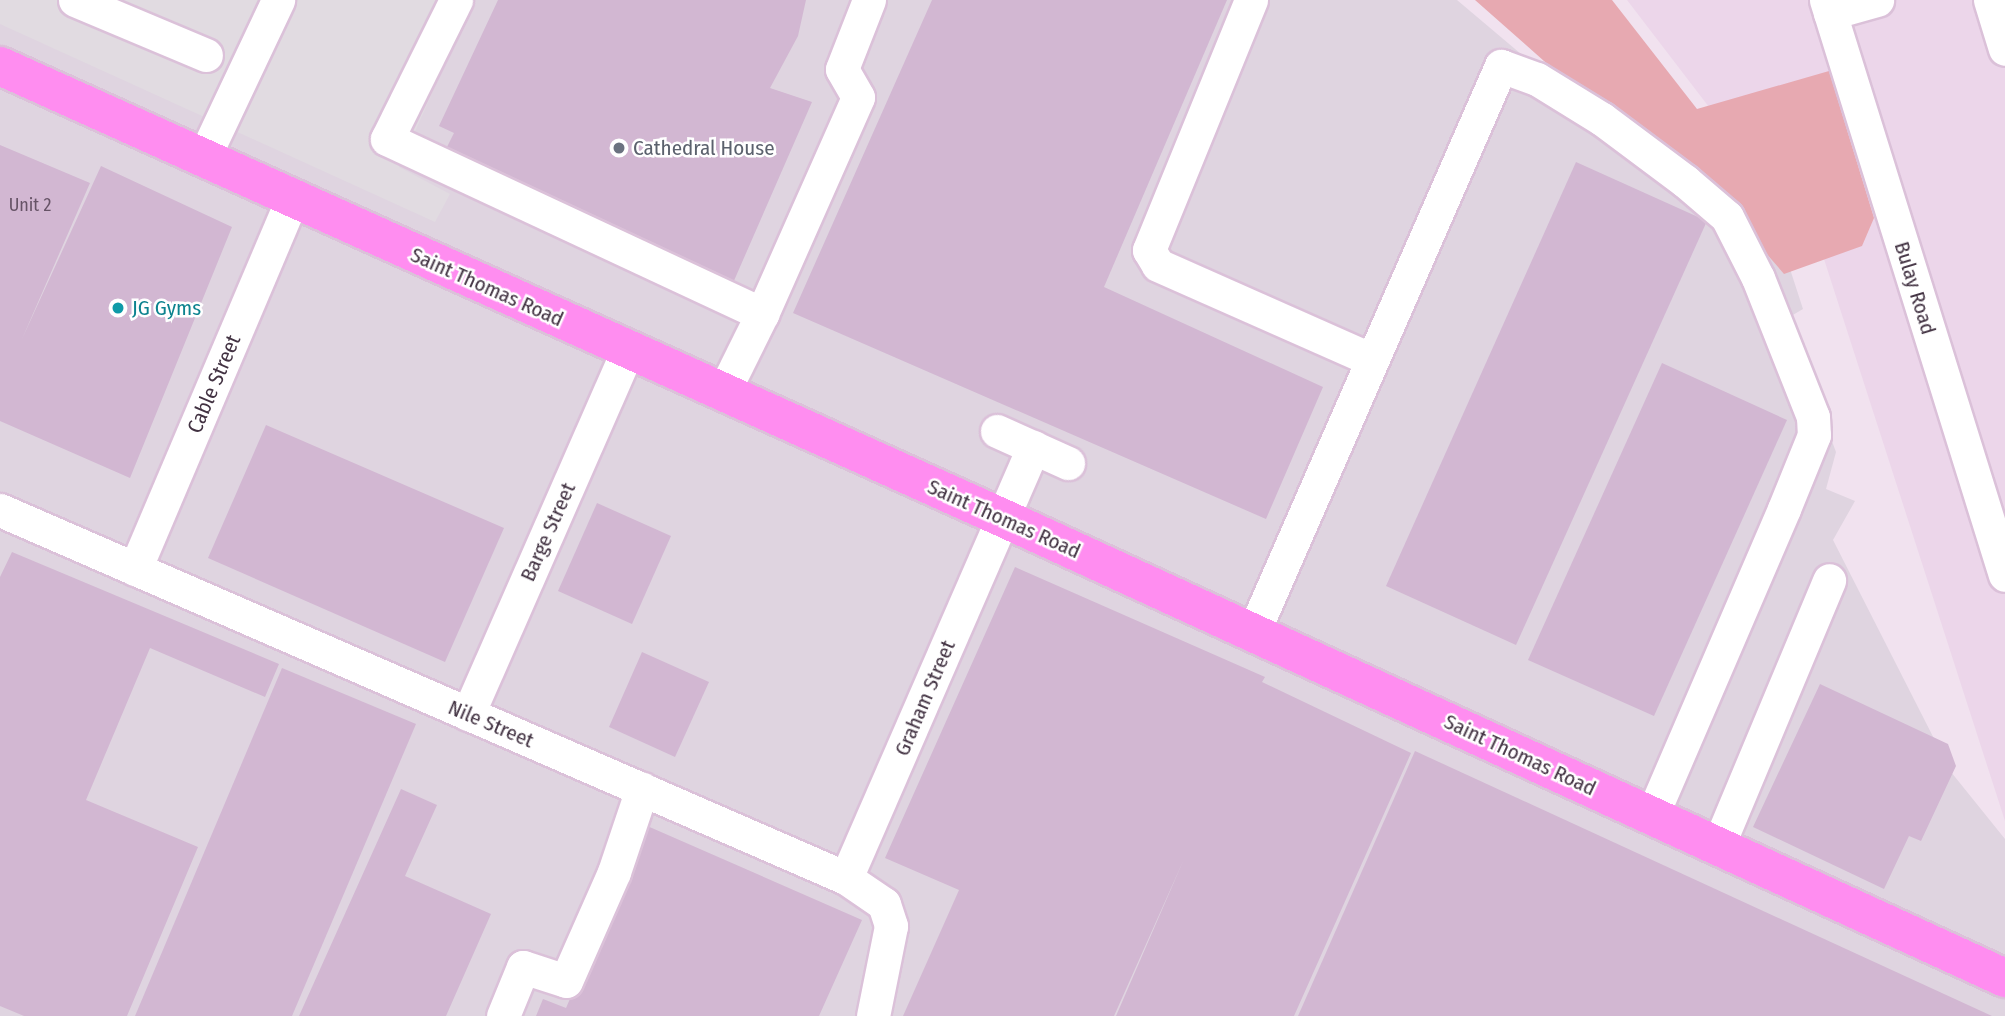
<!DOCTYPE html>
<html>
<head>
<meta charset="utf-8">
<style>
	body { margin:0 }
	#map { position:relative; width:2005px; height:1016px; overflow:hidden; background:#f1e2ef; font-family:"Fira Sans Condensed",sans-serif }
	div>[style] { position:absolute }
	.residential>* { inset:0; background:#ecd6ea }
	.industrial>* { inset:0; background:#dfd4e0 }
	.green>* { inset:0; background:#e7a9b1 }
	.parking>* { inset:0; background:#e1dbe1 }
	.building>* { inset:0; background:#d2b7d2 }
	.roads { filter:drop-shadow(2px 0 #dbc1d9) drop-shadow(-2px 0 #dbc1d9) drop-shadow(0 2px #dbc1d9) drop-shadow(0 -2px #dbc1d9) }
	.minor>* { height:33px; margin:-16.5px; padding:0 16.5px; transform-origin:16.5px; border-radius:16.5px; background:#fff }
	.major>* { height:38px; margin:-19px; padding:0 19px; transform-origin:19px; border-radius:19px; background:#ff8df0 }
	.dots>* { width:19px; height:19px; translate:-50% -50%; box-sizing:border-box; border:4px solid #fff; border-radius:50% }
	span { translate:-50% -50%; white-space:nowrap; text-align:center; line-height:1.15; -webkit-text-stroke:5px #fff; paint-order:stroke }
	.number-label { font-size:18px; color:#665366 }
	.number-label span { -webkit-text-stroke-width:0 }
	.worship-label { font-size:21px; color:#5b616d }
	.left { translate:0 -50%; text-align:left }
	.street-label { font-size:21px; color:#423242 }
	.culture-label { font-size:21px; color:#0d838f }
</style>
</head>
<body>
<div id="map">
	<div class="residential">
		<i style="clip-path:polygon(1627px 0,2005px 0,2005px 821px,1823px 256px)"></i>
	</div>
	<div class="industrial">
		<i style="clip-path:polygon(0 0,1457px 0,1617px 135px,1779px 235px,1803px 309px,1786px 319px,1836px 452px,1826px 489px,1855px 501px,1833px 540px,1951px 772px,2005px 839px,2005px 1016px,0 1016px)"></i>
	</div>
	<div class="green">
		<i style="clip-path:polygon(1475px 0,1612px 0,1697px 109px,1829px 71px,1874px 218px,1862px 246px,1784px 274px,1716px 195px,1553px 69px)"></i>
	</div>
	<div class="parking">
		<i style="clip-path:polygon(0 0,474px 0,399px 167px,450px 194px,435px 222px,0 24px)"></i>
	</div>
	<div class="building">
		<i style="clip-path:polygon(498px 0,806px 0,798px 36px,770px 88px,812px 102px,733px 283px,439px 163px,454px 133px,439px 126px)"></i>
		<i style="clip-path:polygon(932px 0,1227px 0,1104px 287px,1323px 387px,1266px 519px,793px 313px)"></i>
		<i style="clip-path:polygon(0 145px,90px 183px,22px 339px,101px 166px,232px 227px,130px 478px,0 421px)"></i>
		<i style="clip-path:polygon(1576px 162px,1707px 221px,1516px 645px,1386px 586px)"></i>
		<i style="clip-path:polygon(1662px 363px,1787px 420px,1654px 716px,1528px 660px)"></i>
		<i style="clip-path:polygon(266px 425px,504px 528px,445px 662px,208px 558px)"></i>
		<i style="clip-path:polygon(597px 503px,671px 536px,632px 624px,558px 591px)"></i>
		<i style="clip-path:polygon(12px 552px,279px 664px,265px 697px,150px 648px,86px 800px,198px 847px,127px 1016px,24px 1016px,0 1006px,0 577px)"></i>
		<i style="clip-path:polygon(1015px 567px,1265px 677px,1262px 682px,1411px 753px,1294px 1016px,1116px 1016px,1184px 859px,1114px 1016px,903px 1016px,959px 890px,885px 858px)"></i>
		<i style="clip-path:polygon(642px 652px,709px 682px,675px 757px,609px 727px)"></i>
		<i style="clip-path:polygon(282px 668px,416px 724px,292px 1016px,135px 1016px)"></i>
		<i style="clip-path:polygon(1820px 684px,1948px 744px,1956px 766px,1921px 841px,1909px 836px,1884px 889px,1753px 827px)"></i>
		<i style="clip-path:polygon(1415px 751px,1992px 1016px,1298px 1016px)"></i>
		<i style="clip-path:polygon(401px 789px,437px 805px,405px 876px,491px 914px,446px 1016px,299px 1016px)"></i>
		<i style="clip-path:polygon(645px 825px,862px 920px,819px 1016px,536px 1016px,543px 999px,566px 1008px)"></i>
	</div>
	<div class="roads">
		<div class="minor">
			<i style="left:75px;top:0;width:142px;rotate:22.8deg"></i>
			<i style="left:456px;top:0;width:155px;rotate:116.4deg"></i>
			<i style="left:387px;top:139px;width:414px;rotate:25deg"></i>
			<i style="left:762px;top:314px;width:88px;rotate:116.3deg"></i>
			<i style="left:1251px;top:0;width:270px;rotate:112.2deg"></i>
			<i style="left:1149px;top:250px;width:17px;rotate:59deg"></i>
			<i style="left:1158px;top:265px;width:234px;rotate:23.9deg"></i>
			<i style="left:1826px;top:0;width:602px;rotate:72.71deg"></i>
			<i style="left:1990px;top:0;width:51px;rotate:73deg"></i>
			<i style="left:1830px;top:13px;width:49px;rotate:-15.5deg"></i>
			<i style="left:203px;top:159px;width:176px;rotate:-64.7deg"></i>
			<i style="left:762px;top:314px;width:237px;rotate:-66.1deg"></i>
			<i style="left:858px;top:97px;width:32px;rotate:-120deg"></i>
			<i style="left:842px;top:69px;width:74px;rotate:-68.6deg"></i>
			<i style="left:997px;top:431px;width:78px;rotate:24.3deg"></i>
			<i style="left:0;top:510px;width:923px;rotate:23.51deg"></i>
			<i style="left:846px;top:878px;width:46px;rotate:34.4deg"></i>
			<i style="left:884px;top:904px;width:23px;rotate:72deg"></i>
			<i style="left:891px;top:926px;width:92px;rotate:101.3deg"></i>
			<i style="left:135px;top:569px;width:401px;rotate:-67deg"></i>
			<i style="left:1253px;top:633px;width:619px;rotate:-66.38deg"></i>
			<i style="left:1501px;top:66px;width:38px;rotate:20deg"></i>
			<i style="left:1537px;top:79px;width:76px;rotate:31.6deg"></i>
			<i style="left:1602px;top:119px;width:104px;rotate:36.8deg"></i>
			<i style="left:1685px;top:181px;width:55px;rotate:40.6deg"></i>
			<i style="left:1727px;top:217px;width:68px;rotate:63.1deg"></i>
			<i style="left:1758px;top:278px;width:149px;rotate:68.4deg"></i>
			<i style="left:1813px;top:417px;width:18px;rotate:87deg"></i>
			<i style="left:1814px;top:435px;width:80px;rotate:112.1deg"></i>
			<i style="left:1784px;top:509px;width:333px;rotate:113.3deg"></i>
			<i style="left:468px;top:714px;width:398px;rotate:-66.3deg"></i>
			<i style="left:1718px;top:846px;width:288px;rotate:-67.3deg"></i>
			<i style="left:846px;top:878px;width:470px;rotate:-66.5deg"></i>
			<i style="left:503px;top:1016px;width:53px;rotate:-67.8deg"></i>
			<i style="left:523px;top:967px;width:45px;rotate:18deg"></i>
			<i style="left:566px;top:981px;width:119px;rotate:-66.2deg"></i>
			<i style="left:614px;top:872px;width:88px;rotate:-71.4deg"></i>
		</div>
		<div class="major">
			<i style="left:0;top:66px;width:1100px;rotate:24.26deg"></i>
			<i style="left:1003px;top:518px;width:1103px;rotate:24.66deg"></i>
		</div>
	</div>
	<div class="dots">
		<i style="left:619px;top:148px;background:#6b7280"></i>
		<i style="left:118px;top:308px;background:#0f9aa8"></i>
	</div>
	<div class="number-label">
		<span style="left:30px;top:205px">Unit 2</span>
	</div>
	<div class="worship-label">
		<span class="left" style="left:633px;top:148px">Cathedral House</span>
	</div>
	<div class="street-label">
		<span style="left:487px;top:287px;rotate:24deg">Saint Thomas Road</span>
		<span style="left:1915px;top:288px;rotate:73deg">Bulay Road</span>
		<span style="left:214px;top:384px;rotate:-67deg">Cable Street</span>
		<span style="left:1004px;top:519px;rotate:24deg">Saint Thomas Road</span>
		<span style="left:548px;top:532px;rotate:-66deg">Barge Street</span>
		<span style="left:925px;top:698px;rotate:-67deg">Graham Street</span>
		<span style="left:491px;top:724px;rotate:23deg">Nile Street</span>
		<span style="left:1520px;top:755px;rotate:25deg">Saint Thomas Road</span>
	</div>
	<div class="culture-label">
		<span class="left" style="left:132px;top:308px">JG Gyms</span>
	</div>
</div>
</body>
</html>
